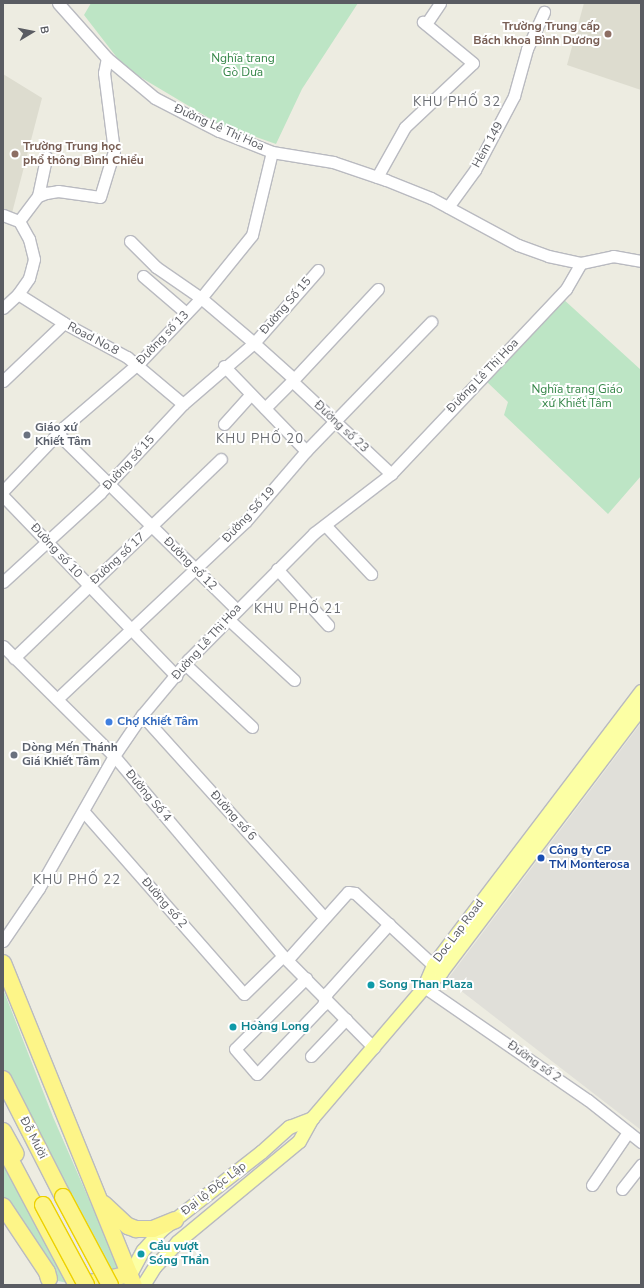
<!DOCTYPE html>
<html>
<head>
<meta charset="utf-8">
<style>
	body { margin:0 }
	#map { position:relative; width:644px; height:1288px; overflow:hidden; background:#edece1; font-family:"Nunito Sans",sans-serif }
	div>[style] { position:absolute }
	.industrial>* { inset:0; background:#e0dfd9 }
	.education>* { inset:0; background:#dddccf }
	.green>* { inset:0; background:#bde5c5 }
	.roads { filter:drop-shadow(1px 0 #b9bac0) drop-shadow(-1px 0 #b9bac0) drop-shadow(0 1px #b9bac0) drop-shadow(0 -1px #b9bac0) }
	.minor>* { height:11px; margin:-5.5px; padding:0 5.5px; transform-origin:5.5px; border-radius:5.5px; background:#fff }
	.major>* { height:13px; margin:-6.5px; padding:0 6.5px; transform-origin:6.5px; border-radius:6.5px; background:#fcffa4 }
	.highway>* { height:16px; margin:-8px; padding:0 8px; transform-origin:8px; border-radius:8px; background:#fdf588 }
	.bridges { filter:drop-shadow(1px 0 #edd100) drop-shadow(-1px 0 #edd100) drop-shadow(0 1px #edd100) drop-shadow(0 -1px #edd100) }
	.highway-bridge>* { height:16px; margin:-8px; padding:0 8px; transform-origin:8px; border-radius:8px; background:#fdf588 }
	.dots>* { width:11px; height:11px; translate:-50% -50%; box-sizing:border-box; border:2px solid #fff; border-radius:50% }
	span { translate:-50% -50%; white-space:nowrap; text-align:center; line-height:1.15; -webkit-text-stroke:4px #fff; paint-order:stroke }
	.education-label { font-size:12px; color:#785e54; font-weight:700 }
	.right { translate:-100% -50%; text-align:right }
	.left { translate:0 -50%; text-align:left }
	.park-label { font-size:12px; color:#358648 }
	.street-label { font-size:12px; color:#5a5c62 }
	.worship-label { font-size:12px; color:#5b616d; font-weight:700 }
	.shop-label { font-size:12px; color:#366cbe; font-weight:700 }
	.transit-label { font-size:12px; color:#164399; font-weight:700 }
	.culture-label { font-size:12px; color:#0d838f; font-weight:700 }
	.neighbourhood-label { font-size:13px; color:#6b6e74; letter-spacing:1px }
	.frame { position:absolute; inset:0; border:4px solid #5a5c62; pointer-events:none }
	.north { position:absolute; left:12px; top:12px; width:40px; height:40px; -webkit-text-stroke:3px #fff; paint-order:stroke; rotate:80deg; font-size:11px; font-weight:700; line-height:16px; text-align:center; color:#5a5c62 }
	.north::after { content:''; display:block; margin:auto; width:14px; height:18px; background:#5a5c62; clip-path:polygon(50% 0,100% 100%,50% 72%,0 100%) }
</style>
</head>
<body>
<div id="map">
	<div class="industrial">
		<i style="clip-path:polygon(641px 723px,641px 1130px,447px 980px)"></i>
	</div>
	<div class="education">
		<i style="clip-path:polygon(584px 3px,641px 3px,641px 90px,567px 65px)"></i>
		<i style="clip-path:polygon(3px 74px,42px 98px,12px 213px,3px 209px)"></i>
	</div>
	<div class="green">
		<i style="clip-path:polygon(91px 3px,358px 3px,302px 89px,276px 144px,219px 124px,125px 68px,84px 15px)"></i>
		<i style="clip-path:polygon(562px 298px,641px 370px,641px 476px,608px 514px,504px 415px,508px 402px,487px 382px)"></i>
		<i style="clip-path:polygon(3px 989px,53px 1117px,119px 1268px,112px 1275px,3px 1074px)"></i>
		<i style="clip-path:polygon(3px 1154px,68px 1283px,58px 1281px,3px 1196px)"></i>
	</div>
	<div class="roads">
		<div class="minor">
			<i style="left:58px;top:3px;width:74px;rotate:48.3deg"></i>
			<i style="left:107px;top:58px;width:62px;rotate:39.8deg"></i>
			<i style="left:155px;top:98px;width:72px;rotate:27.3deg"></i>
			<i style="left:219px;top:131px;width:57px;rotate:21.6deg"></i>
			<i style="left:272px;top:152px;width:62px;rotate:9.3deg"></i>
			<i style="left:333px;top:162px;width:56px;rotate:18.8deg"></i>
			<i style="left:386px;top:180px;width:48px;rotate:21.8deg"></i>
			<i style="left:431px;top:198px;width:99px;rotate:28.4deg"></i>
			<i style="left:518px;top:245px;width:32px;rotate:20deg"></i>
			<i style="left:548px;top:256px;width:34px;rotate:12deg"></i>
			<i style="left:581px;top:263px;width:33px;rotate:-12deg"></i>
			<i style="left:613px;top:256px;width:28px;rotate:10deg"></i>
			<i style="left:426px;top:24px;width:25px;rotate:-56deg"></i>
			<i style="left:377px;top:177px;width:57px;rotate:-60.8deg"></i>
			<i style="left:405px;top:127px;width:93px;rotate:-43.3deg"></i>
			<i style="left:473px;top:63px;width:65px;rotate:-140.6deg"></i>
			<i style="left:38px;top:196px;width:40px;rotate:-78deg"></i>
			<i style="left:448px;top:207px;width:46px;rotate:-53.9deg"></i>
			<i style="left:475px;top:170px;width:84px;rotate:-62.2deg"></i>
			<i style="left:514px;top:96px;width:49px;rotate:-74.5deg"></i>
			<i style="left:527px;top:49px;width:41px;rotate:-65.3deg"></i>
			<i style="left:3px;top:215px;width:17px;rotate:21deg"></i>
			<i style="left:19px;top:221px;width:31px;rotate:-53deg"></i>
			<i style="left:38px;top:196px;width:9px;rotate:-21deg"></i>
			<i style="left:46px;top:193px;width:12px;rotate:-9deg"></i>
			<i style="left:58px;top:191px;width:42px;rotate:8.1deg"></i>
			<i style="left:100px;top:197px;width:48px;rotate:-73.1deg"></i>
			<i style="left:114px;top:151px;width:79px;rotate:-97.3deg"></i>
			<i style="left:104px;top:73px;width:15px;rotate:-79deg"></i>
			<i style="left:130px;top:241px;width:37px;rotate:45deg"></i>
			<i style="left:156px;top:267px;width:55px;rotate:34.6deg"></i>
			<i style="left:201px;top:298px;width:70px;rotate:40.3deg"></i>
			<i style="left:254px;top:343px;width:54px;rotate:42deg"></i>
			<i style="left:294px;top:379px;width:3px;rotate:135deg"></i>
			<i style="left:143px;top:276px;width:57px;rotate:40.7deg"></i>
			<i style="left:18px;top:294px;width:54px;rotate:32.2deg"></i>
			<i style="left:64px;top:323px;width:72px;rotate:28.4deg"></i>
			<i style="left:127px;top:357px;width:73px;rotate:40deg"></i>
			<i style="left:3px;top:308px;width:21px;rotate:-43deg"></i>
			<i style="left:18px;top:294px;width:19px;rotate:-55deg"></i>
			<i style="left:29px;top:278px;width:11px;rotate:-75deg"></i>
			<i style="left:32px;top:267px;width:8px;rotate:-76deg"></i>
			<i style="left:34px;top:259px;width:21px;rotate:-104deg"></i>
			<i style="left:29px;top:239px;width:21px;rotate:-119deg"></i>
			<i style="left:224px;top:366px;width:118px;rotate:46deg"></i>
			<i style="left:294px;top:379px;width:123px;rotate:-47deg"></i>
			<i style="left:3px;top:381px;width:84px;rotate:-43.6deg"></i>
			<i style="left:292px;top:381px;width:136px;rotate:43.2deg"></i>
			<i style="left:265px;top:408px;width:38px;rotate:-45deg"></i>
			<i style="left:224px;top:424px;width:40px;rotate:-48deg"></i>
			<i style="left:58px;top:434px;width:251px;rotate:44.5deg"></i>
			<i style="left:3px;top:491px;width:88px;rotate:-46.4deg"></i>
			<i style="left:64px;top:427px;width:101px;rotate:-40.6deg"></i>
			<i style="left:141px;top:361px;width:87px;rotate:-46.4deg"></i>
			<i style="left:201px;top:298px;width:81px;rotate:-51deg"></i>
			<i style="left:252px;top:235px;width:85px;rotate:-76.5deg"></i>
			<i style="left:3px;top:496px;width:250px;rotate:46.1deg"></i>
			<i style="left:326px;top:526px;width:66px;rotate:46.8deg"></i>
			<i style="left:277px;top:569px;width:76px;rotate:47.7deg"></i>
			<i style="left:3px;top:582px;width:132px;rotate:-42.5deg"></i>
			<i style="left:100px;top:493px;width:122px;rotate:-47deg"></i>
			<i style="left:183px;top:404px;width:94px;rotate:-40.7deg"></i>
			<i style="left:254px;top:343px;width:97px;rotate:-48.8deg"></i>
			<i style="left:228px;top:619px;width:90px;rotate:42.7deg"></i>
			<i style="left:3px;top:646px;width:156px;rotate:44.7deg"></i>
			<i style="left:114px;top:756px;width:262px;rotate:49.8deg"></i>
			<i style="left:283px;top:956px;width:129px;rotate:45.3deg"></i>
			<i style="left:14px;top:658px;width:287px;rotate:-43.9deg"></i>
			<i style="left:185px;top:664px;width:92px;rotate:43.2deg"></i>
			<i style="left:57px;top:699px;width:260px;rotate:-43.3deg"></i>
			<i style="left:246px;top:521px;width:92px;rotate:-49.4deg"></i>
			<i style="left:306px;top:451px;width:180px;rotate:-45.9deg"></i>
			<i style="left:142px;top:715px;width:272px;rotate:48deg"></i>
			<i style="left:84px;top:812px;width:242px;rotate:48.7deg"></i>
			<i style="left:244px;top:994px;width:54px;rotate:-44.3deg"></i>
			<i style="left:3px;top:941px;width:64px;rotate:-55.8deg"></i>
			<i style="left:39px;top:888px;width:152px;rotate:-60.4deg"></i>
			<i style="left:114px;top:756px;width:50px;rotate:-55.7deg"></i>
			<i style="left:142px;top:715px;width:72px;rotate:-50.1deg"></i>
			<i style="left:188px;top:660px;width:179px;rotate:-45.2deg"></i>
			<i style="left:314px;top:533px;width:97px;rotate:-37.5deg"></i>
			<i style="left:391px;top:474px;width:255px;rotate:-46.6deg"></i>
			<i style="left:566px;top:289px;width:30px;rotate:-60deg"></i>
			<i style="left:288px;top:959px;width:90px;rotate:-48.2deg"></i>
			<i style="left:348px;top:892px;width:7px;rotate:8deg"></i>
			<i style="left:355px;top:893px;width:106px;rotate:42.7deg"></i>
			<i style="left:306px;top:978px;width:100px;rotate:135deg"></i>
			<i style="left:235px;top:1049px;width:33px;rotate:49deg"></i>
			<i style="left:257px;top:1074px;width:95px;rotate:-46.3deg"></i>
			<i style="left:323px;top:1005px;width:13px;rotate:-72deg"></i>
			<i style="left:327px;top:993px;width:93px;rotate:-48.1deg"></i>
			<i style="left:424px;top:987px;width:199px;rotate:34.6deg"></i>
			<i style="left:588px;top:1100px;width:68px;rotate:38.4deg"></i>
			<i style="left:311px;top:1056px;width:51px;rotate:-46.6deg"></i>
			<i style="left:592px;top:1185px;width:64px;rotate:-55.8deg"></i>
			<i style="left:622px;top:1189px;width:31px;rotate:-52deg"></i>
		</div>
		<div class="major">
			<i style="left:425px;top:984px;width:21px;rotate:-67deg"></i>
			<i style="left:433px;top:965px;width:344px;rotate:-52.8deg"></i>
			<i style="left:130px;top:1274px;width:27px;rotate:-62deg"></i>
			<i style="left:143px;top:1250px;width:27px;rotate:-48deg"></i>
			<i style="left:161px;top:1230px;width:127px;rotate:-38deg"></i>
			<i style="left:261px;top:1152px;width:38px;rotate:-42deg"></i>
			<i style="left:289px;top:1127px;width:25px;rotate:-21deg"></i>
			<i style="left:143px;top:1285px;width:22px;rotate:-58deg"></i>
			<i style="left:155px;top:1266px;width:33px;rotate:-47deg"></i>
			<i style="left:177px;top:1242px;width:158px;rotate:-39.6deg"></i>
			<i style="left:299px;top:1141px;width:26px;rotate:-61deg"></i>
			<i style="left:312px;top:1118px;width:172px;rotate:-49.5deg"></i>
			<i style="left:424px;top:987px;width:23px;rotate:-41deg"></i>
			<i style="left:441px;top:972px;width:331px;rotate:-52.9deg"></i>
		</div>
		<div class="highway">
			<i style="left:3px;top:963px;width:348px;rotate:67.9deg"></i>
			<i style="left:3px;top:1079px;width:132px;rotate:63deg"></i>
			<i style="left:3px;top:1131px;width:26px;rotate:61deg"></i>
			<i style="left:3px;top:1146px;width:157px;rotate:62deg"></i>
			<i style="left:104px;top:1204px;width:33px;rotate:43deg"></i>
			<i style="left:128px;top:1226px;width:9px;rotate:21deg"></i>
			<i style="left:136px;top:1229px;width:17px"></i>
			<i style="left:153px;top:1229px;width:24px;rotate:-22deg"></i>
			<i style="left:3px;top:1206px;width:79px;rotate:56.3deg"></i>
			<i style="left:47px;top:1272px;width:7px;rotate:74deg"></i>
			<i style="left:81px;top:1285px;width:50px;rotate:-12.7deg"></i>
		</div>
	</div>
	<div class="bridges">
		<div class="highway-bridge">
			<i style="left:63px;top:1197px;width:100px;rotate:61.9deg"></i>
			<i style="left:43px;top:1205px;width:91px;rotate:61.7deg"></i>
		</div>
	</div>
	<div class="dots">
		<i style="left:608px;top:34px;background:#8d6e63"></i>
		<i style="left:15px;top:154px;background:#8d6e63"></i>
		<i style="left:27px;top:435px;background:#6b7280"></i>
		<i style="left:109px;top:722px;background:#3f7fe0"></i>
		<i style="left:14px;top:755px;background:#6b7280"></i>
		<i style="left:541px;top:858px;background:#1a4fb4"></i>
		<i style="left:371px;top:985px;background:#0f9aa8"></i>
		<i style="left:233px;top:1027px;background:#0f9aa8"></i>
		<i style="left:141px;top:1254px;background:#0f9aa8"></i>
	</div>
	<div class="education-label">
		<span class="right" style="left:600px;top:34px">Trường Trung cấp<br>Bách khoa Bình Dương</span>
		<span class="left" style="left:23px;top:154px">Trường Trung học<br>phổ thông Bình Chiểu</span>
	</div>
	<div class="park-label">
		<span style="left:243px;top:66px">Nghĩa trang<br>Gò Dưa</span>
		<span style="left:577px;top:397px">Nghĩa trang Giáo<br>xứ Khiết Tâm</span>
	</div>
	<div class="street-label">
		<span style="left:219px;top:128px;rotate:24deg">Đường Lê Thị Hoa</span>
		<span style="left:488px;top:145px;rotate:-61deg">Hẻm 149</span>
		<span style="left:286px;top:306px;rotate:-49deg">Đường Số 15</span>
		<span style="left:163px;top:338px;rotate:-46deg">Đường số 13</span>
		<span style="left:93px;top:339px;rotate:28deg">Road No.8</span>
		<span style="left:483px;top:376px;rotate:-46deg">Đường Lê Thị Hoa</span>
		<span style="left:341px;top:427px;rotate:43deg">Đường số 23</span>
		<span style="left:129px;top:463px;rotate:-47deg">Đường số 15</span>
		<span style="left:249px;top:515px;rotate:-47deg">Đường Số 19</span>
		<span style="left:56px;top:551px;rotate:47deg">Đường số 10</span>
		<span style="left:118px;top:559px;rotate:-43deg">Đường số 17</span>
		<span style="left:190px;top:564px;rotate:45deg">Đường số 12</span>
		<span style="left:207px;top:642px;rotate:-48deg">Đường Lê Thị Hoa</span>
		<span style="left:148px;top:796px;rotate:50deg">Đường Số 4</span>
		<span style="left:233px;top:816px;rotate:48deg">Đường số 6</span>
		<span style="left:164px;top:903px;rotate:49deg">Đường số 2</span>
		<span style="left:459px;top:931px;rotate:-53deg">Doc Lap Road</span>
		<span style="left:534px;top:1062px;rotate:35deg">Đường số 2</span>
		<span style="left:33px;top:1138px;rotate:63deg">Đỗ Mười</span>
		<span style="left:214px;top:1189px;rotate:-38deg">Đại lộ Độc Lập</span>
	</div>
	<div class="worship-label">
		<span class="left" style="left:35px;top:435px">Giáo xứ<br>Khiết Tâm</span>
		<span class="left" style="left:22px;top:755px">Dòng Mến Thánh<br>Giá Khiết Tâm</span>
	</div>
	<div class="shop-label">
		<span class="left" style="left:117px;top:722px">Chợ Khiết Tâm</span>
	</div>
	<div class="transit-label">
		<span class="left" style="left:549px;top:858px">Công ty CP<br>TM Monterosa</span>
	</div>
	<div class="culture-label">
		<span class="left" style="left:379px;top:985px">Song Than Plaza</span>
		<span class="left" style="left:241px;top:1027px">Hoàng Long</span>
		<span class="left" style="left:149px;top:1254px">Cầu vượt<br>Sóng Thần</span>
	</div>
	<div class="neighbourhood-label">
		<span style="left:457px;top:102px">KHU PHỐ 32</span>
		<span style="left:260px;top:439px">KHU PHỐ 20</span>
		<span style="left:298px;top:609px">KHU PHỐ 21</span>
		<span style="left:77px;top:880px">KHU PHỐ 22</span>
	</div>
	<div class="frame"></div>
	<div class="north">B</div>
</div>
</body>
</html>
